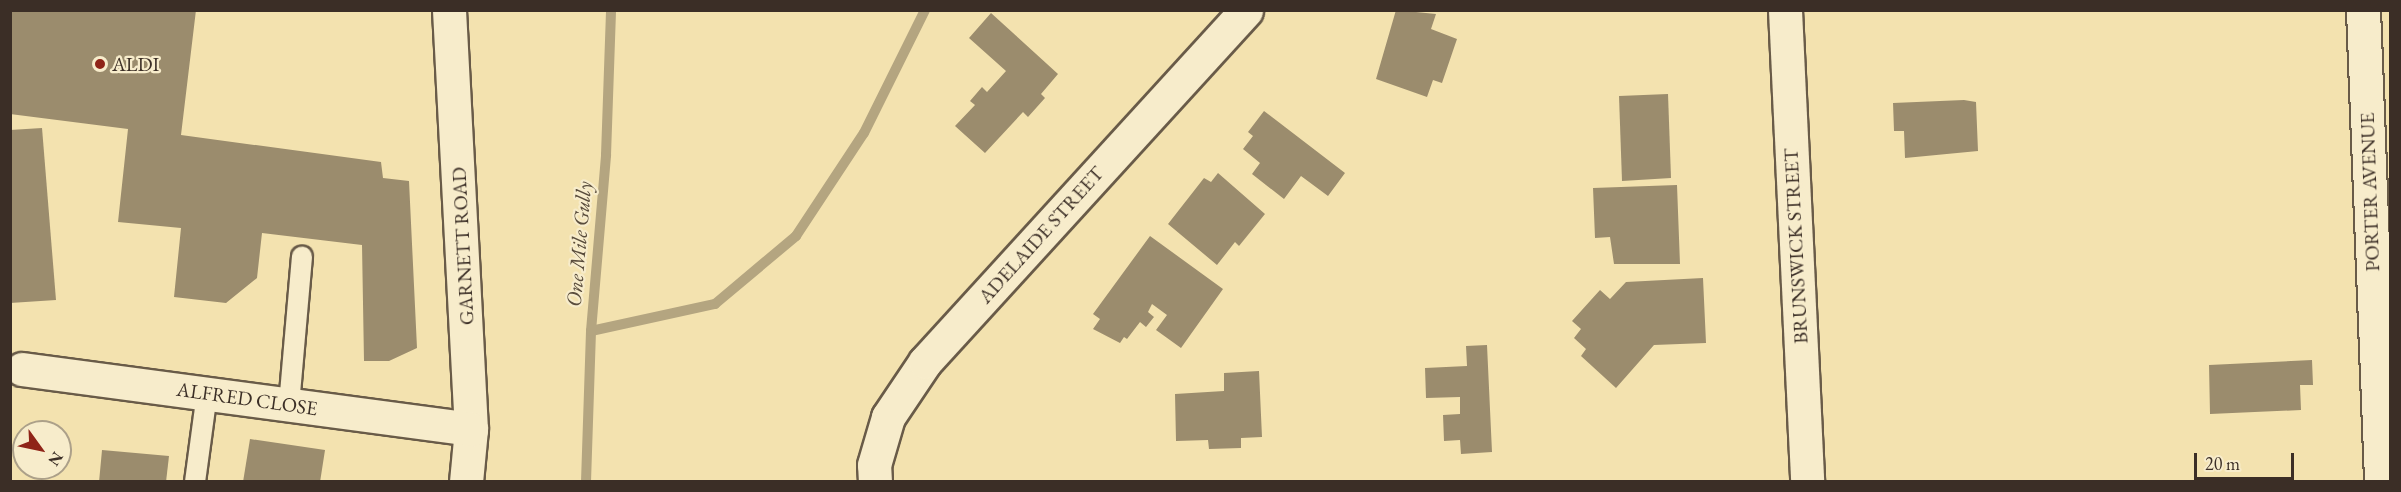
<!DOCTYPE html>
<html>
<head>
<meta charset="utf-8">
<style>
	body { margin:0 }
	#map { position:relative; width:2401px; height:492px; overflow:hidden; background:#f3e2af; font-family:"EB Garamond",serif }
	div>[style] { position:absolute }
	.stream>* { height:10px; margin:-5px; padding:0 5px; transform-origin:5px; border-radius:5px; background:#b4a580 }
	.building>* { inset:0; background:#9b8c6d }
	.roads { filter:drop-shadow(2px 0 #695b48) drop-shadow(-2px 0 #695b48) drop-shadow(0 2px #695b48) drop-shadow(0 -2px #695b48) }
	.service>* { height:20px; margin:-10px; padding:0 10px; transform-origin:10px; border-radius:10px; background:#f7eccb }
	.minor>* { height:33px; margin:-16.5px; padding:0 16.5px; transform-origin:16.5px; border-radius:16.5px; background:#f7eccb }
	.dots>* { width:16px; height:16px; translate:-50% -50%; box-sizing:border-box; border:3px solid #f7eccb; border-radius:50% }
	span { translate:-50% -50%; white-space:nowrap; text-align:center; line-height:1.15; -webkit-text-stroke:4.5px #f7eccb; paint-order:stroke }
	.poi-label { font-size:20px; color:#3b2e26 }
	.left { translate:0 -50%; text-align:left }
	.street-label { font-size:20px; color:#3b2e26 }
	.water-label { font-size:21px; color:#594c3c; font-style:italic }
	.frame { position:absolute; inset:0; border:12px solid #3b2e26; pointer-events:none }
	.north { position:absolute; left:12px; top:420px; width:60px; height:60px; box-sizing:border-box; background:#f7eccb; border:2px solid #aca089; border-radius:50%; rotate:123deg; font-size:16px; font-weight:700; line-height:24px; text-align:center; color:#3b2e26 }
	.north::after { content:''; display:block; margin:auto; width:21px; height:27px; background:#8f2418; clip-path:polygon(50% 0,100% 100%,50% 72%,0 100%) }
	.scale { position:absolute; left:2194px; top:453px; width:100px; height:27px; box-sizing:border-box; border:3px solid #3b2e26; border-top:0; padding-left:8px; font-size:18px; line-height:21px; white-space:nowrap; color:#3b2e26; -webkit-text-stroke:4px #f7eccb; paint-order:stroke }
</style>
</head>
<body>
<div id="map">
	<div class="stream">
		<i style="left:591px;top:331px;width:127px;rotate:-12.3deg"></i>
		<i style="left:715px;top:304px;width:106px;rotate:-40deg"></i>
		<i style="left:796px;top:236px;width:123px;rotate:-56.6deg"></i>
		<i style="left:864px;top:133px;width:137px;rotate:-63.6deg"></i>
		<i style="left:586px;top:482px;width:151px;rotate:-88.1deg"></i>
		<i style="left:591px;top:331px;width:177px;rotate:-85.1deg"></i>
		<i style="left:606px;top:155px;width:145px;rotate:-88deg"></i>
	</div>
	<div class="building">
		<i style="clip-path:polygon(11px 10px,196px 10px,181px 135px,381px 162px,383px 178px,409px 181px,417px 348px,389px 361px,364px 361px,362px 245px,262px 233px,257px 278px,226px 303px,174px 297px,181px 228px,118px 222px,128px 129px,10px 114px)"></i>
		<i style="clip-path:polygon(1396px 10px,1436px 14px,1431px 29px,1457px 39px,1442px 83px,1433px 80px,1427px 97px,1376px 79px)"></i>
		<i style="clip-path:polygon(991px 13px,1058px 74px,1041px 94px,1045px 98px,1028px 117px,1023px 112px,985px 153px,955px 126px,975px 105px,970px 101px,982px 87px,987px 92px,1006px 71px,969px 38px)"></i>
		<i style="clip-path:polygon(1668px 94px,1671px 178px,1622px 181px,1619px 96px)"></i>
		<i style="clip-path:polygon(1964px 100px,1976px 102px,1978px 151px,1905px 158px,1904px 131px,1894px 131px,1893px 103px)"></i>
		<i style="clip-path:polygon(1264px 111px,1345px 173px,1328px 196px,1301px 176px,1284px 199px,1252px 174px,1260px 163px,1243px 149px,1253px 136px,1248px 132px)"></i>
		<i style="clip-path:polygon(42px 128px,56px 300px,10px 303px,10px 130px)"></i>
		<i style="clip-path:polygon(1218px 173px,1265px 214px,1239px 246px,1235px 242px,1217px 265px,1168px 224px,1204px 178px,1211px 182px)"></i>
		<i style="clip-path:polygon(1677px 185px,1680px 264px,1614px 264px,1610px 237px,1595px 238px,1593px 188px)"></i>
		<i style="clip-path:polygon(1150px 236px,1223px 289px,1181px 348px,1156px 330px,1167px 315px,1152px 304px,1148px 312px,1154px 317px,1146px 327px,1140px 322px,1127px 339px,1124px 337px,1120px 343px,1093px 329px,1100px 319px,1093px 314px)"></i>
		<i style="clip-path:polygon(1703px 278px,1706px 343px,1654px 345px,1616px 388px,1581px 356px,1586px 349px,1574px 338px,1581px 329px,1572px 321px,1600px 290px,1610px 299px,1626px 282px)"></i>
		<i style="clip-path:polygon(1487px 345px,1492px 452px,1461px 454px,1460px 440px,1444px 441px,1443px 415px,1460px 414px,1460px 397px,1426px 398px,1425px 368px,1467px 366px,1466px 346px)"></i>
		<i style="clip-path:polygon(2312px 360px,2313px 385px,2300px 385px,2301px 410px,2210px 414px,2209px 365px)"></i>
		<i style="clip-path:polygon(1259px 371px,1262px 437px,1241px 438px,1241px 448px,1209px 449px,1208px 440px,1176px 441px,1175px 394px,1224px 391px,1224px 373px)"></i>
		<i style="clip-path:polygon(250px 439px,325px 450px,320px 482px,243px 482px)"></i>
		<i style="clip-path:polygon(102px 450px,169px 456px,166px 482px,99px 482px)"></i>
	</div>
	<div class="roads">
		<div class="service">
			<i style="left:289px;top:405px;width:149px;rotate:-85deg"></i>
			<i style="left:195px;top:482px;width:90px;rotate:-82.3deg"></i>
		</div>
		<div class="minor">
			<i style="left:449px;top:10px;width:420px;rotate:87deg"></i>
			<i style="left:471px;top:429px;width:53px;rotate:95.4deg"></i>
			<i style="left:1785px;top:10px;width:473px;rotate:87.3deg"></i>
			<i style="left:2363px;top:10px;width:472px;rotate:87.8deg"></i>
			<i style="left:22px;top:369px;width:453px;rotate:7.6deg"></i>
			<i style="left:875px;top:482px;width:17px;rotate:-93deg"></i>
			<i style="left:874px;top:465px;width:50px;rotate:-73.7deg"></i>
			<i style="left:888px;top:417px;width:66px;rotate:-56.1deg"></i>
			<i style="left:925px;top:362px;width:476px;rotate:-47.6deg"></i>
		</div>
	</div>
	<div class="dots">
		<i style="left:100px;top:64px;background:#8f2418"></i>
	</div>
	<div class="poi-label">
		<span class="left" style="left:112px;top:64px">ALDI</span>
	</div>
	<div class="street-label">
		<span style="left:2370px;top:192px;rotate:-92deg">PORTER AVENUE</span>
		<span style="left:1041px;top:235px;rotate:-48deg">ADELAIDE STREET</span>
		<span style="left:463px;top:246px;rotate:-93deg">GARNETT ROAD</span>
		<span style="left:1796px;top:246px;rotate:-93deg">BRUNSWICK STREET</span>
		<span style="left:247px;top:399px;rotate:8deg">ALFRED CLOSE</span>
	</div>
	<div class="water-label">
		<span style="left:579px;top:244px;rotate:-85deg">One Mile Gully</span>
	</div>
	<div class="frame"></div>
	<div class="north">N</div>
	<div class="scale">20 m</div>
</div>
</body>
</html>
